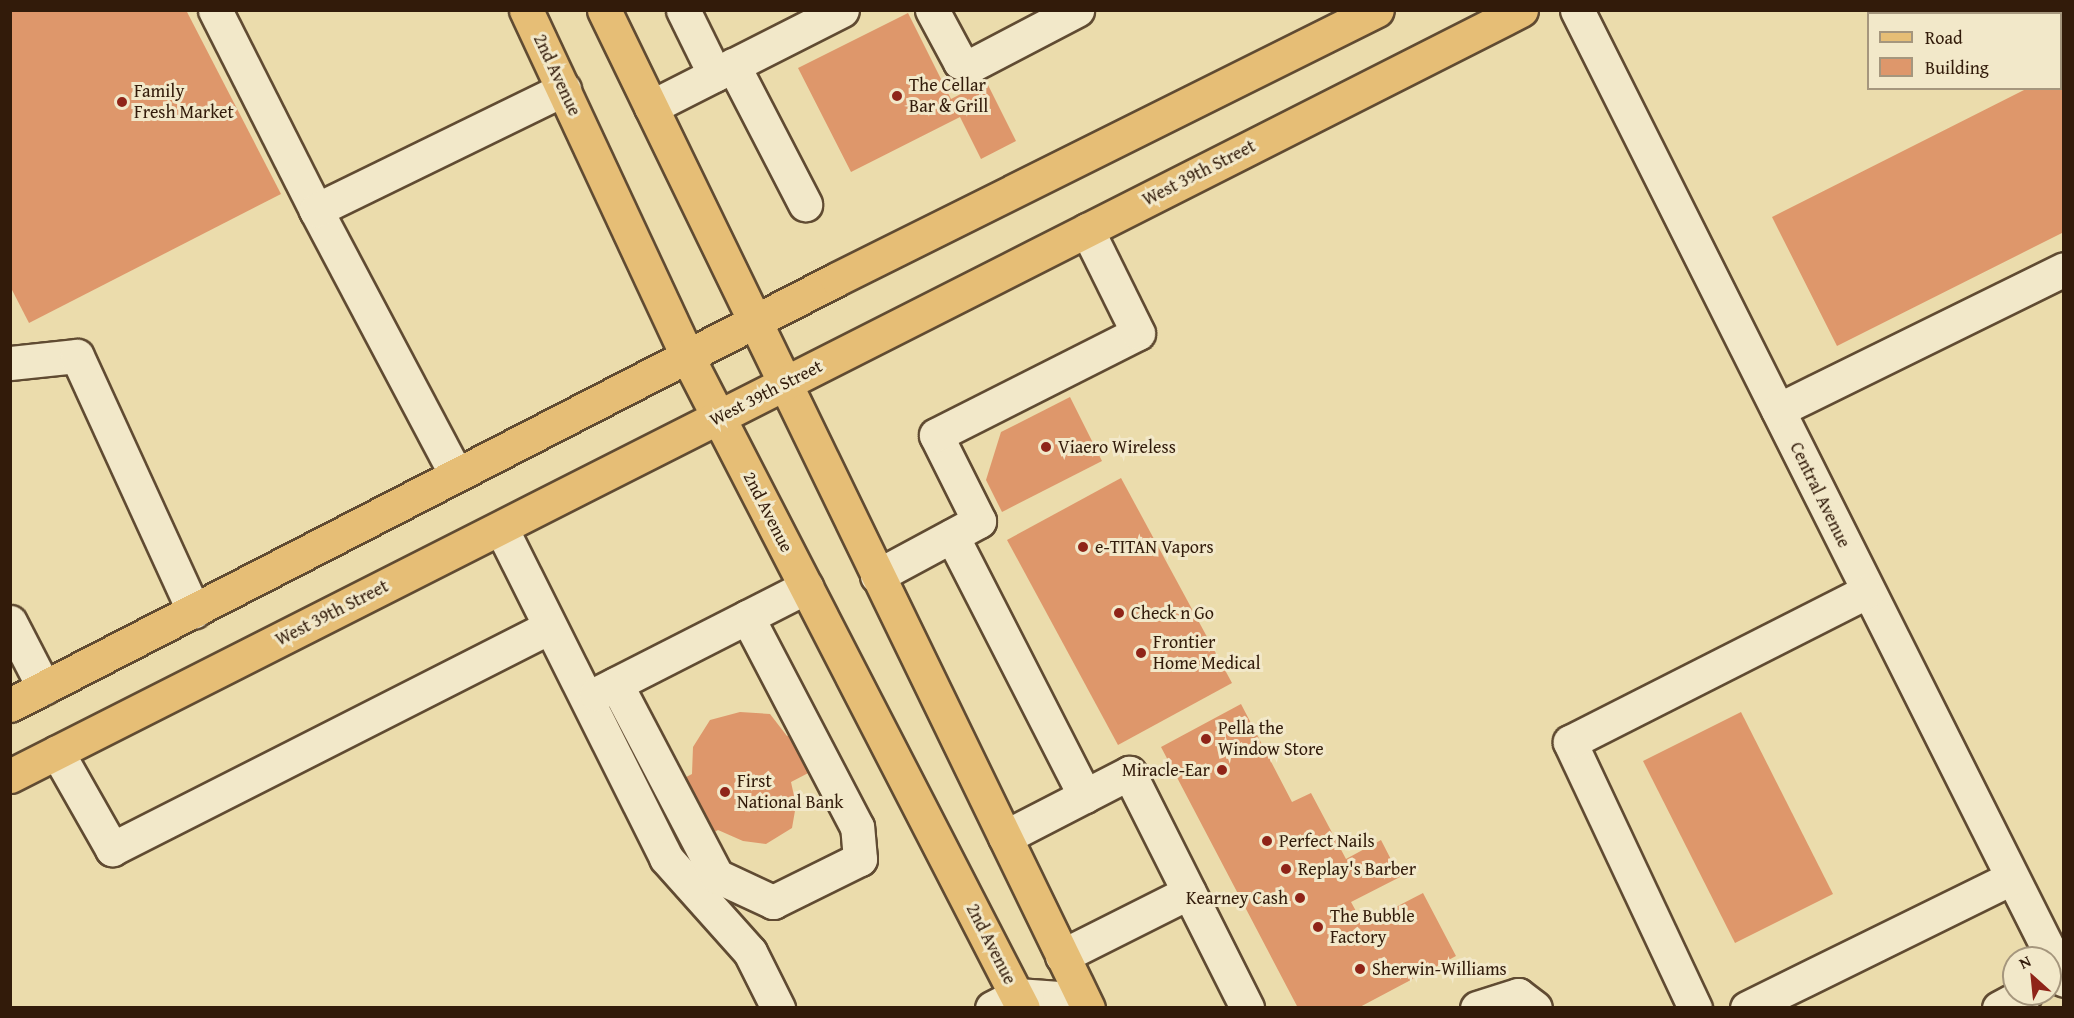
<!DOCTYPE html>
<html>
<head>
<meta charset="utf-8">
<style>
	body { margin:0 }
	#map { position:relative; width:2074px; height:1018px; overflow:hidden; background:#ebdcac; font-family:"Gentium Book Plus",serif }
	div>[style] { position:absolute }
	.building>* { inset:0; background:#de976b }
	.roads { filter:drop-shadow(2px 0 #604b32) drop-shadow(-2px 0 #604b32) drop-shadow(0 2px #604b32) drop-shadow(0 -2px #604b32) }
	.minor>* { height:33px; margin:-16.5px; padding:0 16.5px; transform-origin:16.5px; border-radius:16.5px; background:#f2e8c9 }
	.major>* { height:33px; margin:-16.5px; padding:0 16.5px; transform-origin:16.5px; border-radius:16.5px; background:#e6be76 }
	.dots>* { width:16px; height:16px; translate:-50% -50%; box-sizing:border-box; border:3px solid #f2e8c9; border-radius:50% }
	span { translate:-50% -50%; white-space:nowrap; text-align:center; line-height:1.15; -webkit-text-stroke:6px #f2e8c9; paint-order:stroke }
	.street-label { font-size:18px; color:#321b0a }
	.poi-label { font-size:18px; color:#321b0a }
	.left { translate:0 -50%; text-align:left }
	.right { translate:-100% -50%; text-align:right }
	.frame { position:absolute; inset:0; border:12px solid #321b0a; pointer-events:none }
	.legend { position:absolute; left:1867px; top:12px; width:195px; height:78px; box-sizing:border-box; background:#f2e8c9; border:2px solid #a5967d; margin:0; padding:8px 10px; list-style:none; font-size:18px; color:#321b0a }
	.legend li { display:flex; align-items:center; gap:12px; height:30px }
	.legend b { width:30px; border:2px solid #a5967d }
	.north { position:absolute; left:2002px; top:946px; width:60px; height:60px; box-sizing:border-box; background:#f2e8c9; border:2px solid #a5967d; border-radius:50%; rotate:333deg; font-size:16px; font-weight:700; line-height:24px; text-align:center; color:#321b0a }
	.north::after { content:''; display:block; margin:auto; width:21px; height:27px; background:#8f2418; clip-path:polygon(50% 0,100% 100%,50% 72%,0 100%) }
</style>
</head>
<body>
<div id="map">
	<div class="building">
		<i style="clip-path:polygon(10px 10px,186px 10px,281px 194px,29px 323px,10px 286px)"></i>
		<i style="clip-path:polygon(908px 13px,951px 99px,986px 81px,1016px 141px,981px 159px,960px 117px,851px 172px,798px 68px)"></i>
		<i style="clip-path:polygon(2064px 71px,2064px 232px,1837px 346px,1772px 217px,2028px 88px,2060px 88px)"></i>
		<i style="clip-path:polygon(1070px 397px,1102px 461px,1002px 512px,986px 480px,1001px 432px)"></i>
		<i style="clip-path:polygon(1121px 478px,1232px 683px,1118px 745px,1007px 540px)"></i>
		<i style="clip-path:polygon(1241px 704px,1292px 802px,1311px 793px,1346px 859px,1381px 840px,1400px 877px,1351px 902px,1363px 924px,1423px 893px,1456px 956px,1358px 1008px,1298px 1008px,1161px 747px)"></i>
		<i style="clip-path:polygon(740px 712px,770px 714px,787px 736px,800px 731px,816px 769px,791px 782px,796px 805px,792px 828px,766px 844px,743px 841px,718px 830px,666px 858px,638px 802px,692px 774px,693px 747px,710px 720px)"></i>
		<i style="clip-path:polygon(1741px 712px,1833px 894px,1735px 943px,1643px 761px)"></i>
	</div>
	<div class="roads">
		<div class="minor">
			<i style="left:215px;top:10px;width:224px;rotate:63.2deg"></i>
			<i style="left:316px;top:210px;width:299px;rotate:62.1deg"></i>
			<i style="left:683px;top:10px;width:72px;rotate:63.8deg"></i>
			<i style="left:932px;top:10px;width:59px;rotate:61.7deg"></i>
			<i style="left:960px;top:62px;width:11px;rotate:22deg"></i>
			<i style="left:970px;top:66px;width:121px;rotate:-27.6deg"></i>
			<i style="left:1577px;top:10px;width:1085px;rotate:63.34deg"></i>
			<i style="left:733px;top:65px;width:157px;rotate:62.6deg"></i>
			<i style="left:651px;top:107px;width:214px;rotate:-26.9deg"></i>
			<i style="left:316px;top:210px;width:276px;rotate:-26deg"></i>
			<i style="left:10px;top:363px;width:67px;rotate:-6deg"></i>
			<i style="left:77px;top:356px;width:281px;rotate:65.4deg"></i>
			<i style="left:1778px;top:410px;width:319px;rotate:-26.2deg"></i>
			<i style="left:501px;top:528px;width:369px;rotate:63.4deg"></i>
			<i style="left:666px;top:858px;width:126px;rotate:48.2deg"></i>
			<i style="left:750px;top:952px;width:63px;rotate:63.4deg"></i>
			<i style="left:952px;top:536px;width:292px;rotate:62.9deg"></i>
			<i style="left:877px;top:576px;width:116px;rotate:-28.3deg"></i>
			<i style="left:979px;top:521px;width:96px;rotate:-116.6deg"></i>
			<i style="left:936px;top:435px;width:226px;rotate:-26.8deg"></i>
			<i style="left:1138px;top:333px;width:115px;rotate:-116.3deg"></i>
			<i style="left:10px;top:622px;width:74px;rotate:62.7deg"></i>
			<i style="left:616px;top:684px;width:217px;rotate:62.3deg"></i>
			<i style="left:717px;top:876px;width:62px;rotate:24.9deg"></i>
			<i style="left:773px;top:902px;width:97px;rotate:-26.3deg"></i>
			<i style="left:860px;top:859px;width:32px;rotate:-95deg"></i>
			<i style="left:857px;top:827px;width:237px;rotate:-117.6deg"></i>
			<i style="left:596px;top:694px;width:236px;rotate:-27deg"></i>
			<i style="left:57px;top:752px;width:112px;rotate:60.4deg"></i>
			<i style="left:112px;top:849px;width:490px;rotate:-26.9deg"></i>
			<i style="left:1005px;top:837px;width:140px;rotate:-27.3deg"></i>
			<i style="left:1129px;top:773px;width:263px;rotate:63.3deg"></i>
			<i style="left:1062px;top:956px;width:142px;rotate:-26.7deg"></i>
			<i style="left:992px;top:1008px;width:28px;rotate:-27deg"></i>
			<i style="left:1017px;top:995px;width:42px;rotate:4.1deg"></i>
			<i style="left:1059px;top:998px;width:16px;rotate:38deg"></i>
			<i style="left:1477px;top:1008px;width:43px;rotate:-17.6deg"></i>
			<i style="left:1518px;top:995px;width:21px;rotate:37deg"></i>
			<i style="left:1695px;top:1008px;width:294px;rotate:-115.2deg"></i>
			<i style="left:1570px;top:742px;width:334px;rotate:-26.9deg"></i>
			<i style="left:1747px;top:1008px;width:294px;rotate:-26.2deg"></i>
			<i style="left:1999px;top:1008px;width:30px;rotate:-28deg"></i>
		</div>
		<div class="major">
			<i style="left:526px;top:10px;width:382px;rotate:65deg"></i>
			<i style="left:687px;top:356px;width:733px;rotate:62.74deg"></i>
			<i style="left:604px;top:10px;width:1109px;rotate:64.13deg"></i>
			<i style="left:10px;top:705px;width:930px;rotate:-27.25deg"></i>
			<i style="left:837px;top:279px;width:603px;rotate:-26.48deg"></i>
			<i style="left:10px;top:776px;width:1694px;rotate:-26.88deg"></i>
		</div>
	</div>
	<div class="dots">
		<i style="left:897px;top:96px;background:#8f2418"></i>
		<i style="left:122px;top:102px;background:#8f2418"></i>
		<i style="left:1046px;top:447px;background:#8f2418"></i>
		<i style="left:1083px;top:547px;background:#8f2418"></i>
		<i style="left:1119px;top:613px;background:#8f2418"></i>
		<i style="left:1141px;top:653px;background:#8f2418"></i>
		<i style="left:1206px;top:739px;background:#8f2418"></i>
		<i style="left:1222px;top:770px;background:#8f2418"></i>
		<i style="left:725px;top:792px;background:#8f2418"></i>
		<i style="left:1267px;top:841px;background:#8f2418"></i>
		<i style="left:1286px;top:869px;background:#8f2418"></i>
		<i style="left:1300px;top:898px;background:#8f2418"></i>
		<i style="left:1318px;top:927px;background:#8f2418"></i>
		<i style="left:1360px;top:969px;background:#8f2418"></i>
	</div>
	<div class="street-label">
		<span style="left:557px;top:75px;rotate:65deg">2nd Avenue</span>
		<span style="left:1199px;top:173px;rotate:-27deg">West 39th Street</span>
		<span style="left:766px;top:393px;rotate:-27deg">West 39th Street</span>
		<span style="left:1820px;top:495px;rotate:64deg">Central Avenue</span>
		<span style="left:768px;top:512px;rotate:63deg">2nd Avenue</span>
		<span style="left:332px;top:613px;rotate:-27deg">West 39th Street</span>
		<span style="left:991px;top:944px;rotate:63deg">2nd Avenue</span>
	</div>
	<div class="poi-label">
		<span class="left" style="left:909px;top:96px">The Cellar<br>Bar &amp; Grill</span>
		<span class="left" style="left:134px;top:102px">Family<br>Fresh Market</span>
		<span class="left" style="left:1058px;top:447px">Viaero Wireless</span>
		<span class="left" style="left:1095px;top:547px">e-TITAN Vapors</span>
		<span class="left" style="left:1131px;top:613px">Check n Go</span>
		<span class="left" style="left:1153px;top:653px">Frontier<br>Home Medical</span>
		<span class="left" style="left:1218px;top:739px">Pella the<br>Window Store</span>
		<span class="right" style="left:1210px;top:770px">Miracle-Ear</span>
		<span class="left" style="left:737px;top:792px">First<br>National Bank</span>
		<span class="left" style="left:1279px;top:841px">Perfect Nails</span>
		<span class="left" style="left:1298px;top:869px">Replay's Barber</span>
		<span class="right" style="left:1288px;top:898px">Kearney Cash</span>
		<span class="left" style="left:1330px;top:927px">The Bubble<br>Factory</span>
		<span class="left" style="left:1372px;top:969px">Sherwin-Williams</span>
	</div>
	<div class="frame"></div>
	<ul class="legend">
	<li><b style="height:8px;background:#e6be76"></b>Road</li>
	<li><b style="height:16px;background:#de976b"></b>Building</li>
	</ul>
	<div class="north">N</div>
</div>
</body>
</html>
